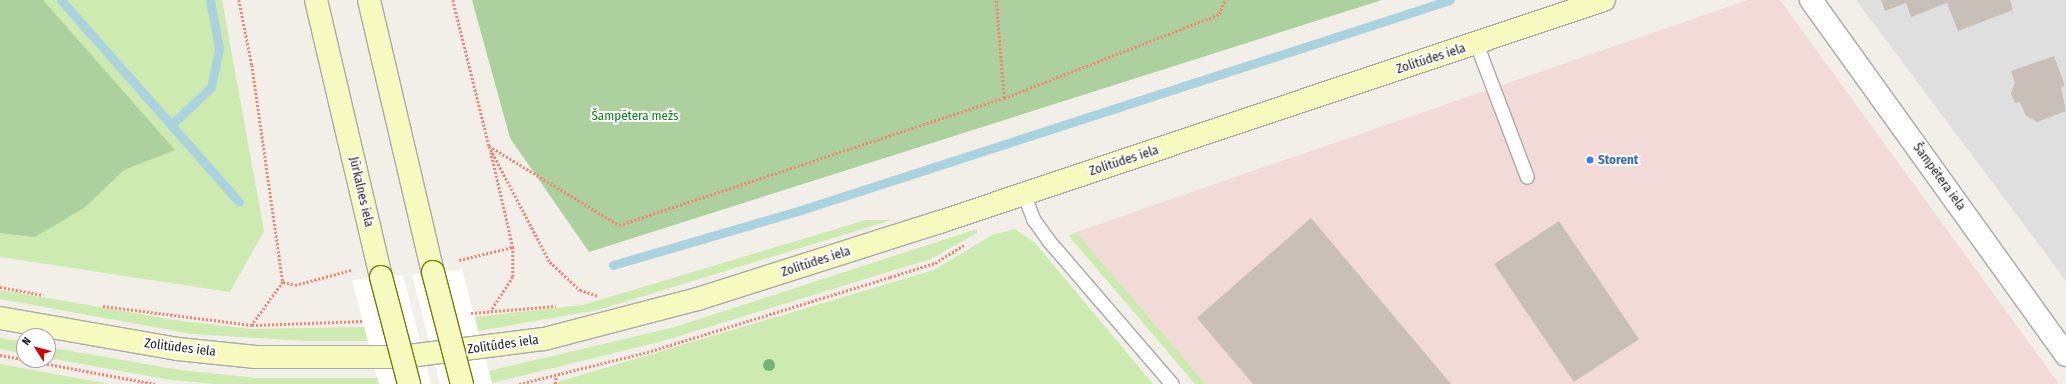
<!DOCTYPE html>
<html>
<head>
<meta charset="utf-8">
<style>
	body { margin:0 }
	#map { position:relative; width:2066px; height:384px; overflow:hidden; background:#f2efe9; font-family:"Fira Sans Condensed",sans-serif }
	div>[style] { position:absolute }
	.residential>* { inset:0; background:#e0dfdf }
	.commercial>* { inset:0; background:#f2dad9 }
	.grass>* { inset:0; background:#cdebb0 }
	.forest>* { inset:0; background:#add19e }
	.pier>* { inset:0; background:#fff }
	.stream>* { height:9px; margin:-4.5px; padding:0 4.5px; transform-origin:4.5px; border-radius:4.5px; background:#aad3df }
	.building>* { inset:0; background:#c7bfb8 }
	.path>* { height:2.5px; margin-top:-1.25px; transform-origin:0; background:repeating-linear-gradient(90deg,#fa8072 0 2px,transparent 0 4px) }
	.roads { filter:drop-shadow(1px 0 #a9a9a9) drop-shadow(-1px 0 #a9a9a9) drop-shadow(0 1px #a9a9a9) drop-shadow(0 -1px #a9a9a9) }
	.lane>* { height:13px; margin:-6.5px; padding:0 6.5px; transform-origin:6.5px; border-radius:6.5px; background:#fff }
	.street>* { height:22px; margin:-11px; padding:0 11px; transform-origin:11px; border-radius:11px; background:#fff }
	.secondary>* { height:22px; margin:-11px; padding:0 11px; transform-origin:11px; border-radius:11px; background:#f7fabf }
	.bridges { filter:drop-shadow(1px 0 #707d05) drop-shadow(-1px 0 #707d05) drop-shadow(0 1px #707d05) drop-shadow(0 -1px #707d05) }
	.secondary-bridge>* { height:22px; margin:-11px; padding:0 11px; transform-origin:11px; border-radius:11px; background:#f7fabf }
	.trees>* { width:12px; height:12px; margin:-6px; border-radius:50%; background:#74b475 }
	.dots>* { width:11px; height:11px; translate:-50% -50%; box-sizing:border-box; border:2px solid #fff; border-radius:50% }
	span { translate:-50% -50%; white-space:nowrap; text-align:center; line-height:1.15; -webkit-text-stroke:4px #fff; paint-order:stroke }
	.street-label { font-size:13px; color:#222 }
	.park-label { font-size:13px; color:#0c8416 }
	.shop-label { font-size:13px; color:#366cbe; font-weight:700 }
	.left { translate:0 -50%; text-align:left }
	.north { position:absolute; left:16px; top:328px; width:40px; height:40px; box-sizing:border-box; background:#fff; border:1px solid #a7a7a7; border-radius:50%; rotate:306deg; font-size:11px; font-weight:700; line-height:16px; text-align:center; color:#222 }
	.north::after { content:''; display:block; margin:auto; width:14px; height:18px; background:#d40000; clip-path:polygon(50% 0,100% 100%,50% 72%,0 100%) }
</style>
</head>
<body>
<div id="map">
	<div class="residential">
		<i style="clip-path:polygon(1856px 0,2066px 0,2066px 281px)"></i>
	</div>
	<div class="commercial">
		<i style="clip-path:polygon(1748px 0,1780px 0,2059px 384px,1206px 384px,1076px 232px)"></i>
	</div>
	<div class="grass">
		<i style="clip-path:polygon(0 0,222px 0,264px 231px,230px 292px,0 257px)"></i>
		<i style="clip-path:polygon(866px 220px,892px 220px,598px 310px,478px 331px,475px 317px,583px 305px)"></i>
		<i style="clip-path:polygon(977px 229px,977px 233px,931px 259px,901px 268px,663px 341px,492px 383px,489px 371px,675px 327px)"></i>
		<i style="clip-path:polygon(1015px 229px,1035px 243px,1153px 384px,551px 384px,934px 270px,992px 235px)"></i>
		<i style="clip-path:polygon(1076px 232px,1206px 384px,1195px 384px,1069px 236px)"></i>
		<i style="clip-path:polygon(0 290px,181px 321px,251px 329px,364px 327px,368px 341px,306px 341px,192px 334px,0 299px)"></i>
		<i style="clip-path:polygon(0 338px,24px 342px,24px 354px,0 349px)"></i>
		<i style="clip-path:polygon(48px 347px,180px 370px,256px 378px,378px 378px,379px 384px,216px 384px,171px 380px,48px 358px)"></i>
		<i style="clip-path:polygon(0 364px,109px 384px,0 384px)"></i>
	</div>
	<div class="forest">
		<i style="clip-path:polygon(0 0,43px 0,175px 150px,124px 170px,84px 208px,35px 237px,0 233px)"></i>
		<i style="clip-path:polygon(472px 0,1382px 0,589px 252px,510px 138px)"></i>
	</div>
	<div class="pier">
		<i style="clip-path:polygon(462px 270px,492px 384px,440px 384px,412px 274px)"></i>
		<i style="clip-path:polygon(403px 275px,431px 384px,379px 384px,352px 280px)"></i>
	</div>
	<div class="stream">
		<i style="left:61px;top:0;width:269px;rotate:48.6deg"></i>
		<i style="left:171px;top:125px;width:55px;rotate:-43.5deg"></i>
		<i style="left:211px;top:87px;width:40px;rotate:-78deg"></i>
		<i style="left:219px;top:48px;width:49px;rotate:-100.6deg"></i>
		<i style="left:613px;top:265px;width:196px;rotate:-16.3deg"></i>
		<i style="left:801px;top:210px;width:682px;rotate:-17.93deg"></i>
	</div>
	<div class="building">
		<i style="clip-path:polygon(1881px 0,2010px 0,2013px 10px,1958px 31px,1947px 3px,1911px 17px,1906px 3px,1885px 11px)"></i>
		<i style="clip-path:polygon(2054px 56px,2065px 86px,2061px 87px,2066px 111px,2037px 122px,2026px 116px,2020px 102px,2015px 103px,2011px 93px,2015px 83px,2011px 71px)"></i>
		<i style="clip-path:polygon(1311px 218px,1451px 384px,1253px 384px,1197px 318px)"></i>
		<i style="clip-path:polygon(1559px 221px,1639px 339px,1574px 382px,1494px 264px)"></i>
	</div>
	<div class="path">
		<i style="left:239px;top:0;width:66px;rotate:78.7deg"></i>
		<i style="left:252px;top:65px;width:219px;rotate:81.9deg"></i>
		<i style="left:283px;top:282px;width:53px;rotate:125.8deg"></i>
		<i style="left:453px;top:0;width:150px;rotate:76.1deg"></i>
		<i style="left:489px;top:146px;width:152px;rotate:31.3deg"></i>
		<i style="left:619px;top:225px;width:405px;rotate:-18.3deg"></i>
		<i style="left:1004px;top:98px;width:98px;rotate:-94.7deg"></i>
		<i style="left:1004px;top:98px;width:231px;rotate:-21.3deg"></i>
		<i style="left:1219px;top:14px;width:15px;rotate:-67deg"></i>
		<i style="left:489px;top:146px;width:131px;rotate:62.3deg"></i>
		<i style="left:550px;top:262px;width:41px;rotate:43deg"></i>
		<i style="left:580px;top:290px;width:19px;rotate:18deg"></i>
		<i style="left:491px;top:152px;width:98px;rotate:77deg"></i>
		<i style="left:513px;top:247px;width:30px;rotate:90deg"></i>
		<i style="left:513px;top:277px;width:40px;rotate:122.9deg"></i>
		<i style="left:459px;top:260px;width:56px;rotate:-13.5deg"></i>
		<i style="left:283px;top:282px;width:12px;rotate:14deg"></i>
		<i style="left:295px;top:285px;width:58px;rotate:-15deg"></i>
		<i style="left:0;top:287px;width:44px;rotate:10.5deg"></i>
		<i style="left:103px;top:306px;width:150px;rotate:7.3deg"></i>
		<i style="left:252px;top:325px;width:112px;rotate:-2deg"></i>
		<i style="left:471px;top:313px;width:85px;rotate:-4.7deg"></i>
		<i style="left:0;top:355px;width:158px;rotate:10.6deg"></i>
		<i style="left:519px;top:384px;width:136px;rotate:-14deg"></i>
		<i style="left:651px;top:351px;width:250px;rotate:-17.2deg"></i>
		<i style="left:890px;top:277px;width:47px;rotate:-17.3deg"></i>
		<i style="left:935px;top:263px;width:34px;rotate:-32deg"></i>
		<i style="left:555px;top:384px;width:7px;rotate:-82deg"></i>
	</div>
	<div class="roads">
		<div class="lane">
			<i style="left:1476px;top:43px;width:143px;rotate:69.2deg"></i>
			<i style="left:1024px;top:195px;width:26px;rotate:69deg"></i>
			<i style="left:1033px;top:219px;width:26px;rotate:54deg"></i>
			<i style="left:1048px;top:240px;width:190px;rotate:49.3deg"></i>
		</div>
		<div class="street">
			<i style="left:1811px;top:0;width:437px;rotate:54.3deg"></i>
		</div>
		<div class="secondary">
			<i style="left:316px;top:0;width:285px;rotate:76.8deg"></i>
			<i style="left:369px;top:0;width:279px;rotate:76.8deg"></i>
			<i style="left:0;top:318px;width:181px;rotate:9.9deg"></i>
			<i style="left:178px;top:349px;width:78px;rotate:5.9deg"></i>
			<i style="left:256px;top:357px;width:145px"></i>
			<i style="left:401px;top:357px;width:144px;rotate:-7.2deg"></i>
			<i style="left:544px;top:339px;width:159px;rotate:-14.6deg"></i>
			<i style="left:698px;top:299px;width:254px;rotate:-17.7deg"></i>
			<i style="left:940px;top:222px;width:700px;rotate:-18.49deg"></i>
		</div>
	</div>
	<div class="bridges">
		<div class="secondary-bridge">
			<i style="left:433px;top:272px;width:116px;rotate:75.5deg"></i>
			<i style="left:381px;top:277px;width:111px;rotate:75.3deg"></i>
		</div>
	</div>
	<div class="trees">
		<i style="left:769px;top:365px"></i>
	</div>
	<div class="dots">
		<i style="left:1590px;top:160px;background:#3f7fe0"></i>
	</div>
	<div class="street-label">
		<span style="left:1431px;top:59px;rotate:-18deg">Zolitūdes iela</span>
		<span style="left:1124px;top:161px;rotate:-18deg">Zolitūdes iela</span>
		<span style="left:1939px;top:177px;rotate:54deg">Šampētera iela</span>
		<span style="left:361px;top:192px;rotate:77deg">Jūrkalnes iela</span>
		<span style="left:816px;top:262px;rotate:-18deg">Zolitūdes iela</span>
		<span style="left:503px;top:345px;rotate:-8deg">Zolitūdes iela</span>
		<span style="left:180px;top:348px;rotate:7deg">Zolitūdes iela</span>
	</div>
	<div class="park-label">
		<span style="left:635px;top:116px">Šampētera mežs</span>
	</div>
	<div class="shop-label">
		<span class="left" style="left:1598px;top:160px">Storent</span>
	</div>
	<div class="north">N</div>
</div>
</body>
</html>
